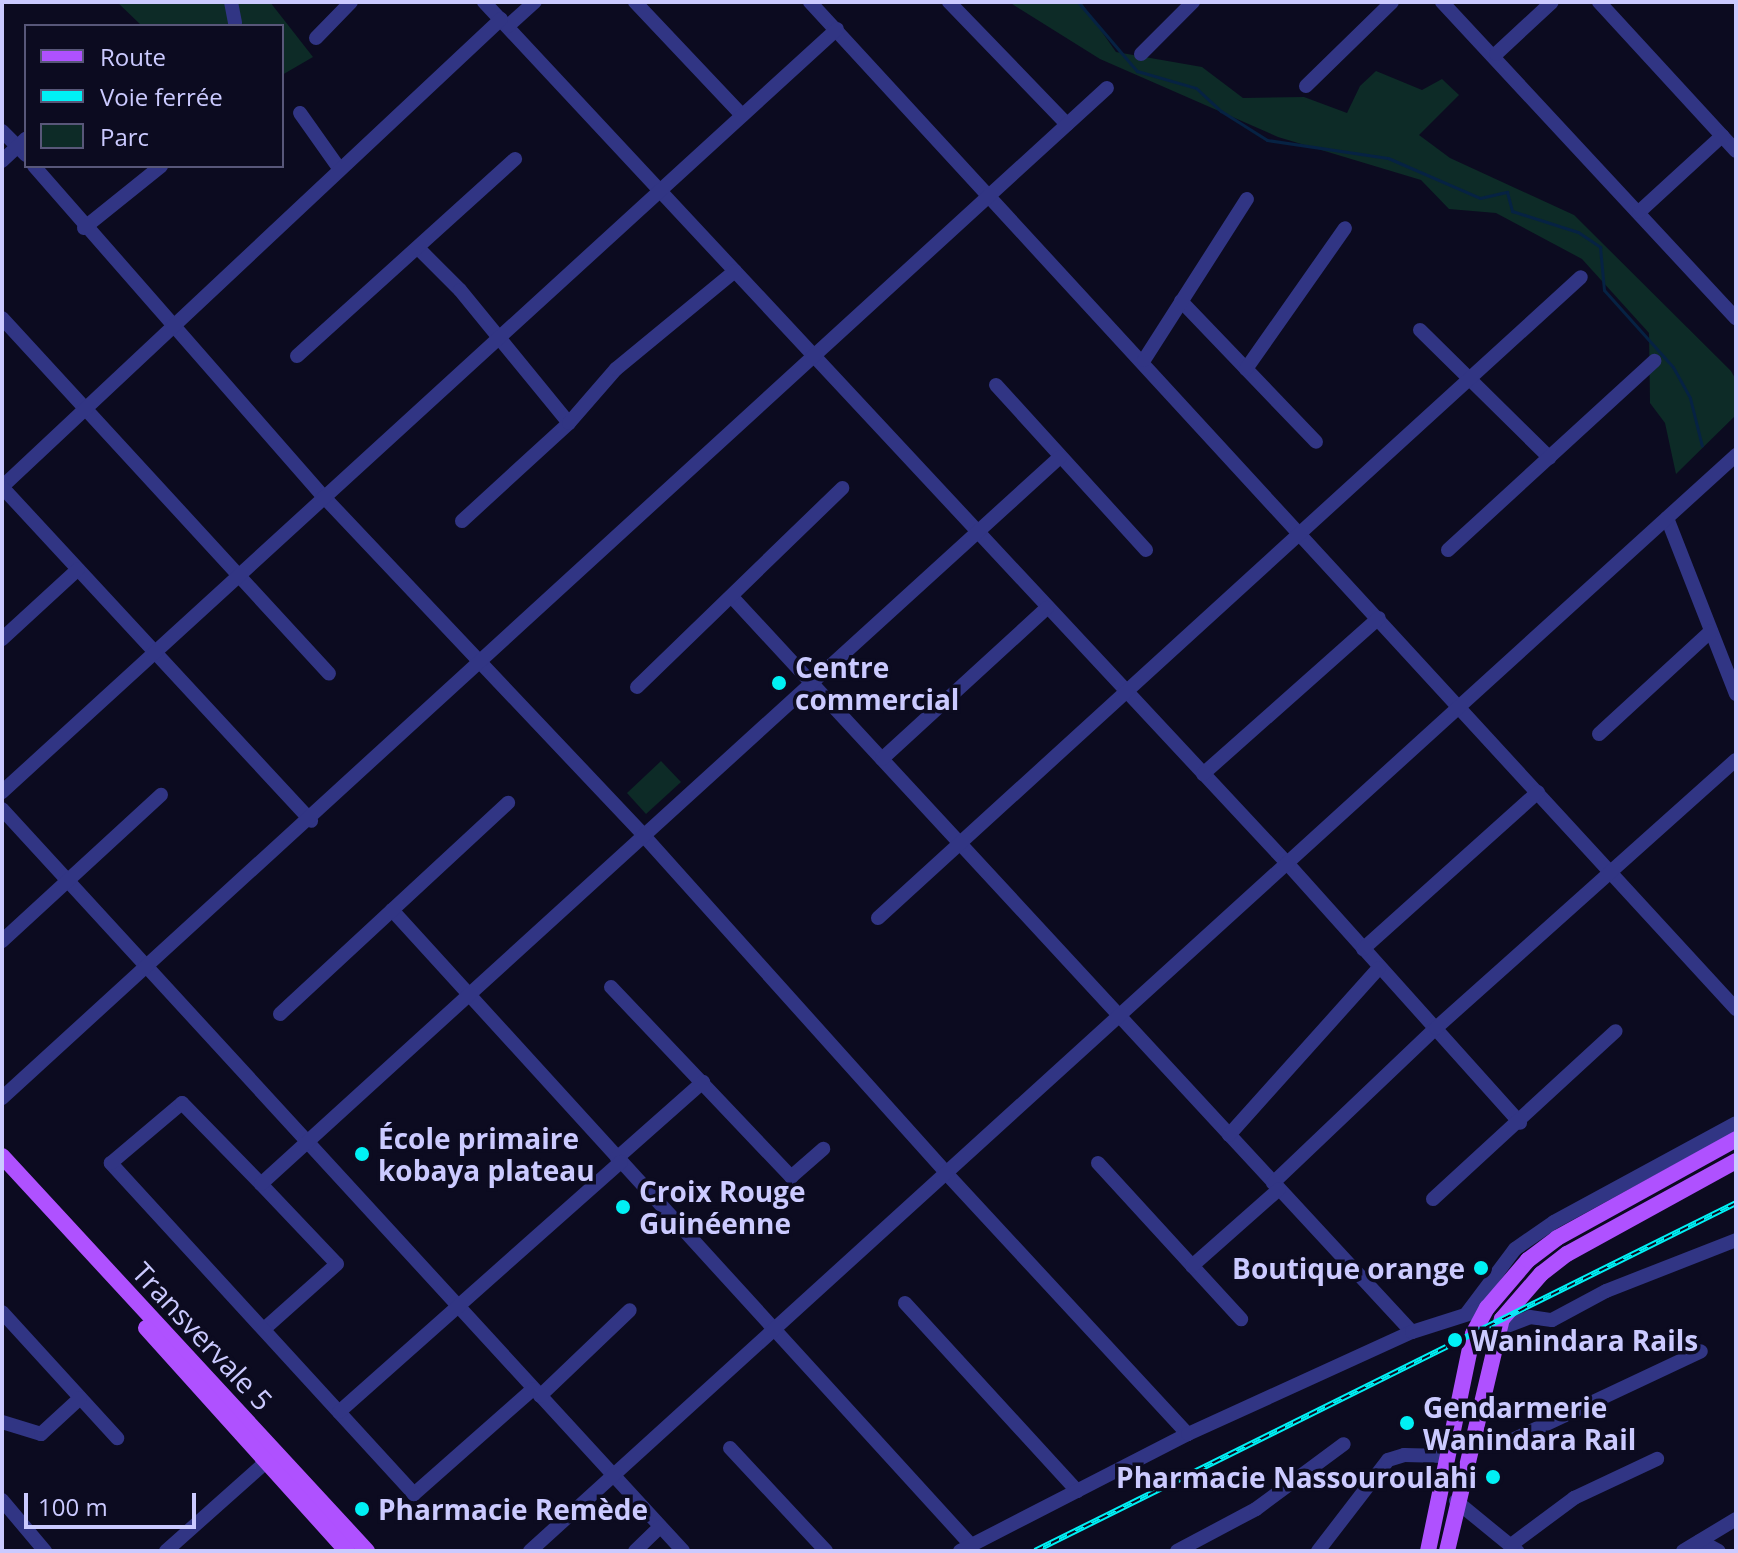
<!DOCTYPE html>
<html>
<head>
<meta charset="utf-8">
<style>
	body { margin:0 }
	#map { position:relative; width:1738px; height:1553px; overflow:hidden; background:#0c0b20; font-family:"Open Sans",sans-serif }
	div>[style] { position:absolute }
	.green>* { inset:0; background:#0d2b27 }
	.stream>* { height:3px; margin:-1.5px; padding:0 1.5px; transform-origin:1.5px; border-radius:1.5px; background:#062243 }
	.minor>* { height:14px; margin:-7px; padding:0 7px; transform-origin:7px; border-radius:7px; background:#313584 }
	.major>* { height:16px; margin:-8px; padding:0 8px; transform-origin:8px; border-radius:8px; background:#af51ff }
	.rail>* { height:6px; margin-top:-3px; transform-origin:0; background:repeating-linear-gradient(90deg,#0c0b20 0 9px,#00f1f5 0 18px); box-sizing:border-box; border-block:2px solid #00f1f5 }
	.dots>* { width:22px; height:22px; translate:-50% -50%; box-sizing:border-box; border:4px solid #0c0b20; border-radius:50% }
	span { translate:-50% -50%; white-space:nowrap; text-align:center; line-height:1.15; -webkit-text-stroke:7px #0c0b20; paint-order:stroke }
	.poi-label { font-size:28px; color:#cbcaff; font-weight:700 }
	.left { translate:0 -50%; text-align:left }
	.right { translate:-100% -50%; text-align:right }
	.street-label { font-size:28px; color:#cbcaff }
	.frame { position:absolute; inset:0; border:4px solid #cbcaff; pointer-events:none }
	.legend { position:absolute; left:24px; top:24px; width:260px; height:144px; box-sizing:border-box; background:#0c0b20; border:2px solid #585779; margin:0; padding:10px 14px; list-style:none; font-size:24px; color:#cbcaff }
	.legend li { display:flex; align-items:center; gap:16px; height:40px }
	.legend b { width:40px; border:2px solid #585779 }
	.scale { position:absolute; left:24px; top:1493px; width:172px; height:36px; box-sizing:border-box; border:4px solid #cbcaff; border-top:0; padding-left:10px; font-size:24px; line-height:28px; white-space:nowrap; color:#cbcaff; -webkit-text-stroke:6px #0c0b20; paint-order:stroke }
</style>
</head>
<body>
<div id="map">
	<div class="green">
		<i style="clip-path:polygon(117px 2px,270px 2px,313px 57px,282px 75px,282px 26px,142px 26px)"></i>
		<i style="clip-path:polygon(1009px 2px,1081px 2px,1116px 52px,1202px 67px,1243px 98px,1304px 97px,1347px 113px,1360px 86px,1376px 71px,1422px 90px,1442px 79px,1459px 95px,1419px 135px,1450px 158px,1574px 215px,1731px 371px,1736px 380px,1736px 415px,1676px 474px,1665px 423px,1650px 403px,1649px 333px,1582px 259px,1496px 213px,1449px 209px,1421px 180px,1278px 137px,1100px 59px)"></i>
		<i style="clip-path:polygon(661px 761px,681px 782px,646px 814px,627px 793px)"></i>
	</div>
	<div class="stream">
		<i style="left:1078px;top:2px;width:91px;rotate:49.5deg"></i>
		<i style="left:1137px;top:71px;width:61px;rotate:16.1deg"></i>
		<i style="left:1196px;top:88px;width:34px;rotate:43deg"></i>
		<i style="left:1221px;top:111px;width:54px;rotate:32.2deg"></i>
		<i style="left:1267px;top:140px;width:122px;rotate:8.5deg"></i>
		<i style="left:1388px;top:158px;width:100px;rotate:23.5deg"></i>
		<i style="left:1480px;top:198px;width:28px;rotate:-13deg"></i>
		<i style="left:1507px;top:192px;width:20px;rotate:75deg"></i>
		<i style="left:1512px;top:211px;width:69px;rotate:17.7deg"></i>
		<i style="left:1578px;top:232px;width:27px;rotate:34deg"></i>
		<i style="left:1600px;top:247px;width:43px;rotate:84.7deg"></i>
		<i style="left:1604px;top:290px;width:103px;rotate:48.1deg"></i>
		<i style="left:1673px;top:367px;width:35px;rotate:61deg"></i>
		<i style="left:1690px;top:398px;width:49px;rotate:76deg"></i>
	</div>
	<div class="minor">
		<i style="left:231px;top:2px;width:21px;rotate:79deg"></i>
		<i style="left:484px;top:2px;width:1177px;rotate:47deg"></i>
		<i style="left:1287px;top:863px;width:349px;rotate:48.1deg"></i>
		<i style="left:635px;top:2px;width:156px;rotate:46.6deg"></i>
		<i style="left:810px;top:2px;width:1368px;rotate:47.4deg"></i>
		<i style="left:949px;top:2px;width:170px;rotate:46deg"></i>
		<i style="left:1442px;top:2px;width:432px;rotate:47.1deg"></i>
		<i style="left:1599px;top:2px;width:202px;rotate:47.4deg"></i>
		<i style="left:508px;top:26px;width:36px;rotate:-42deg"></i>
		<i style="left:316px;top:38px;width:50px;rotate:-45.8deg"></i>
		<i style="left:1141px;top:54px;width:74px;rotate:-45deg"></i>
		<i style="left:1496px;top:54px;width:76px;rotate:-42.9deg"></i>
		<i style="left:1306px;top:86px;width:120px;rotate:-44.3deg"></i>
		<i style="left:300px;top:113px;width:67px;rotate:54.7deg"></i>
		<i style="left:2px;top:131px;width:34px;rotate:45deg"></i>
		<i style="left:2px;top:161px;width:33px;rotate:-43deg"></i>
		<i style="left:34px;top:166px;width:440px;rotate:48.8deg"></i>
		<i style="left:324px;top:497px;width:468px;rotate:46.6deg"></i>
		<i style="left:645px;top:837px;width:451px;rotate:48.1deg"></i>
		<i style="left:946px;top:1173px;width:356px;rotate:47.2deg"></i>
		<i style="left:1639px;top:212px;width:113px;rotate:-42.5deg"></i>
		<i style="left:84px;top:228px;width:99px;rotate:-38.8deg"></i>
		<i style="left:418px;top:248px;width:59px;rotate:45deg"></i>
		<i style="left:460px;top:290px;width:172px;rotate:50.7deg"></i>
		<i style="left:1181px;top:301px;width:195px;rotate:46.2deg"></i>
		<i style="left:2px;top:318px;width:483px;rotate:47.4deg"></i>
		<i style="left:1420px;top:330px;width:182px;rotate:44.6deg"></i>
		<i style="left:297px;top:356px;width:294px;rotate:-42.1deg"></i>
		<i style="left:1144px;top:360px;width:191px;rotate:-57.4deg"></i>
		<i style="left:1246px;top:369px;width:172px;rotate:-54.9deg"></i>
		<i style="left:996px;top:385px;width:223px;rotate:47.7deg"></i>
		<i style="left:2px;top:487px;width:684px;rotate:-43.16deg"></i>
		<i style="left:2px;top:487px;width:455px;rotate:47.2deg"></i>
		<i style="left:1667px;top:518px;width:189px;rotate:68.6deg"></i>
		<i style="left:462px;top:521px;width:145px;rotate:-42.5deg"></i>
		<i style="left:569px;top:423px;width:72px;rotate:-49deg"></i>
		<i style="left:616px;top:369px;width:154px;rotate:-39.5deg"></i>
		<i style="left:1448px;top:550px;width:280px;rotate:-42.5deg"></i>
		<i style="left:732px;top:597px;width:1001px;rotate:47.23deg"></i>
		<i style="left:2px;top:639px;width:103px;rotate:-42.6deg"></i>
		<i style="left:637px;top:687px;width:286px;rotate:-44.1deg"></i>
		<i style="left:1599px;top:734px;width:152px;rotate:-42.6deg"></i>
		<i style="left:882px;top:759px;width:224px;rotate:-42.5deg"></i>
		<i style="left:1203px;top:774px;width:235px;rotate:-41.6deg"></i>
		<i style="left:2px;top:792px;width:1131px;rotate:-42.42deg"></i>
		<i style="left:2px;top:809px;width:1007px;rotate:47.45deg"></i>
		<i style="left:392px;top:910px;width:859px;rotate:47.64deg"></i>
		<i style="left:878px;top:918px;width:951px;rotate:-42.36deg"></i>
		<i style="left:2px;top:941px;width:216px;rotate:-42.6deg"></i>
		<i style="left:1363px;top:949px;width:235px;rotate:-41.9deg"></i>
		<i style="left:611px;top:987px;width:262px;rotate:46.5deg"></i>
		<i style="left:791px;top:1177px;width:43px;rotate:-41.2deg"></i>
		<i style="left:280px;top:1014px;width:311px;rotate:-42.8deg"></i>
		<i style="left:2px;top:1098px;width:1497px;rotate:-42.43deg"></i>
		<i style="left:1229px;top:1135px;width:224px;rotate:-48.1deg"></i>
		<i style="left:617px;top:1158px;width:115px;rotate:-41.5deg"></i>
		<i style="left:1098px;top:1163px;width:212px;rotate:47.5deg"></i>
		<i style="left:1273px;top:1183px;width:225px;rotate:-43.6deg"></i>
		<i style="left:1436px;top:1028px;width:402px;rotate:-41.8deg"></i>
		<i style="left:261px;top:1184px;width:110px;rotate:46.5deg"></i>
		<i style="left:337px;top:1264px;width:98px;rotate:138.3deg"></i>
		<i style="left:1433px;top:1199px;width:248px;rotate:-42.6deg"></i>
		<i style="left:1192px;top:1266px;width:116px;rotate:-41.5deg"></i>
		<i style="left:905px;top:1303px;width:255px;rotate:47.5deg"></i>
		<i style="left:2px;top:1312px;width:171px;rotate:47.6deg"></i>
		<i style="left:1467px;top:1313px;width:80px;rotate:-53.1deg"></i>
		<i style="left:1515px;top:1249px;width:47px;rotate:-34.7deg"></i>
		<i style="left:1554px;top:1222px;width:207px;rotate:-28.5deg"></i>
		<i style="left:1499px;top:1329px;width:33px;rotate:-21deg"></i>
		<i style="left:1530px;top:1317px;width:22px;rotate:8deg"></i>
		<i style="left:1552px;top:1320px;width:61px;rotate:-28.2deg"></i>
		<i style="left:1606px;top:1291px;width:140px;rotate:-21.4deg"></i>
		<i style="left:533px;top:1389px;width:159px;rotate:138.6deg"></i>
		<i style="left:414px;top:1494px;width:449px;rotate:-132.5deg"></i>
		<i style="left:111px;top:1163px;width:93px;rotate:-40.2deg"></i>
		<i style="left:182px;top:1103px;width:113px;rotate:45.7deg"></i>
		<i style="left:261px;top:1184px;width:1080px;rotate:-42.3deg"></i>
		<i style="left:540px;top:1396px;width:124px;rotate:-43.7deg"></i>
		<i style="left:339px;top:1412px;width:377px;rotate:-41.6deg"></i>
		<i style="left:2px;top:1422px;width:41px;rotate:17.1deg"></i>
		<i style="left:41px;top:1434px;width:53px;rotate:-42.7deg"></i>
		<i style="left:1470px;top:1439px;width:38px;rotate:5deg"></i>
		<i style="left:1508px;top:1442px;width:213px;rotate:-25.2deg"></i>
		<i style="left:730px;top:1448px;width:141px;rotate:47deg"></i>
		<i style="left:2px;top:1500px;width:67px;rotate:49.9deg"></i>
		<i style="left:1456px;top:1501px;width:79px;rotate:39.3deg"></i>
		<i style="left:1700px;top:1541px;width:21px;rotate:28deg"></i>
		<i style="left:1511px;top:1545px;width:79px;rotate:-36.7deg"></i>
		<i style="left:1574px;top:1498px;width:92px;rotate:-25.2deg"></i>
		<i style="left:166px;top:1551px;width:135px;rotate:-41.7deg"></i>
		<i style="left:530px;top:1551px;width:1630px;rotate:-42.26deg"></i>
		<i style="left:635px;top:1551px;width:35px;rotate:-44deg"></i>
		<i style="left:960px;top:1551px;width:256px;rotate:-27.2deg"></i>
		<i style="left:1188px;top:1434px;width:246px;rotate:-24.5deg"></i>
		<i style="left:1412px;top:1332px;width:79px;rotate:-17.7deg"></i>
		<i style="left:1177px;top:1551px;width:89px;rotate:-28deg"></i>
		<i style="left:1256px;top:1509px;width:109px;rotate:-36.5deg"></i>
		<i style="left:1318px;top:1551px;width:115px;rotate:-52.4deg"></i>
		<i style="left:1388px;top:1460px;width:17px;rotate:-17deg"></i>
		<i style="left:1404px;top:1455px;width:41px;rotate:1.4deg"></i>
		<i style="left:1683px;top:1551px;width:62px;rotate:-31.1deg"></i>
	</div>
	<div class="major">
		<i style="left:2px;top:1156px;width:538px;rotate:47.26deg"></i>
		<i style="left:146px;top:1328px;width:300px;rotate:48deg"></i>
		<i style="left:1428px;top:1551px;width:222px;rotate:-78.3deg"></i>
		<i style="left:1473px;top:1334px;width:30px;rotate:-62deg"></i>
		<i style="left:1487px;top:1308px;width:63px;rotate:-49.5deg"></i>
		<i style="left:1528px;top:1260px;width:36px;rotate:-37deg"></i>
		<i style="left:1557px;top:1238px;width:205px;rotate:-28.9deg"></i>
		<i style="left:1447px;top:1551px;width:238px;rotate:-76.7deg"></i>
		<i style="left:1502px;top:1319px;width:60px;rotate:-49.1deg"></i>
		<i style="left:1541px;top:1274px;width:33px;rotate:-38deg"></i>
		<i style="left:1567px;top:1254px;width:193px;rotate:-28.8deg"></i>
	</div>
	<div class="rail">
		<i style="left:1035px;top:1551px;width:783px;rotate:-26.4deg"></i>
	</div>
	<div class="dots">
		<i style="left:779px;top:683px;background:#00f1f5"></i>
		<i style="left:362px;top:1154px;background:#00f1f5"></i>
		<i style="left:623px;top:1207px;background:#00f1f5"></i>
		<i style="left:1481px;top:1268px;background:#00f1f5"></i>
		<i style="left:1455px;top:1340px;background:#00f1f5"></i>
		<i style="left:1407px;top:1423px;background:#00f1f5"></i>
		<i style="left:1493px;top:1477px;background:#00f1f5"></i>
		<i style="left:362px;top:1509px;background:#00f1f5"></i>
	</div>
	<div class="poi-label">
		<span class="left" style="left:795px;top:683px">Centre<br>commercial</span>
		<span class="left" style="left:378px;top:1154px">École primaire<br>kobaya plateau</span>
		<span class="left" style="left:639px;top:1207px">Croix Rouge<br>Guinéenne</span>
		<span class="right" style="left:1465px;top:1268px">Boutique orange</span>
		<span class="left" style="left:1471px;top:1340px">Wanindara Rails</span>
		<span class="left" style="left:1423px;top:1423px">Gendarmerie<br>Wanindara Rail</span>
		<span class="right" style="left:1477px;top:1477px">Pharmacie Nassouroulahi</span>
		<span class="left" style="left:378px;top:1509px">Pharmacie Remède</span>
	</div>
	<div class="street-label">
		<span style="left:203px;top:1336px;rotate:47deg">Transvervale 5</span>
	</div>
	<div class="frame"></div>
	<ul class="legend">
	<li><b style="height:10px;background:#af51ff"></b>Route</li>
	<li><b style="height:10px;background:#00f1f5"></b>Voie ferrée</li>
	<li><b style="height:22px;background:#0d2b27"></b>Parc</li>
	</ul>
	<div class="scale">100 m</div>
</div>
</body>
</html>
